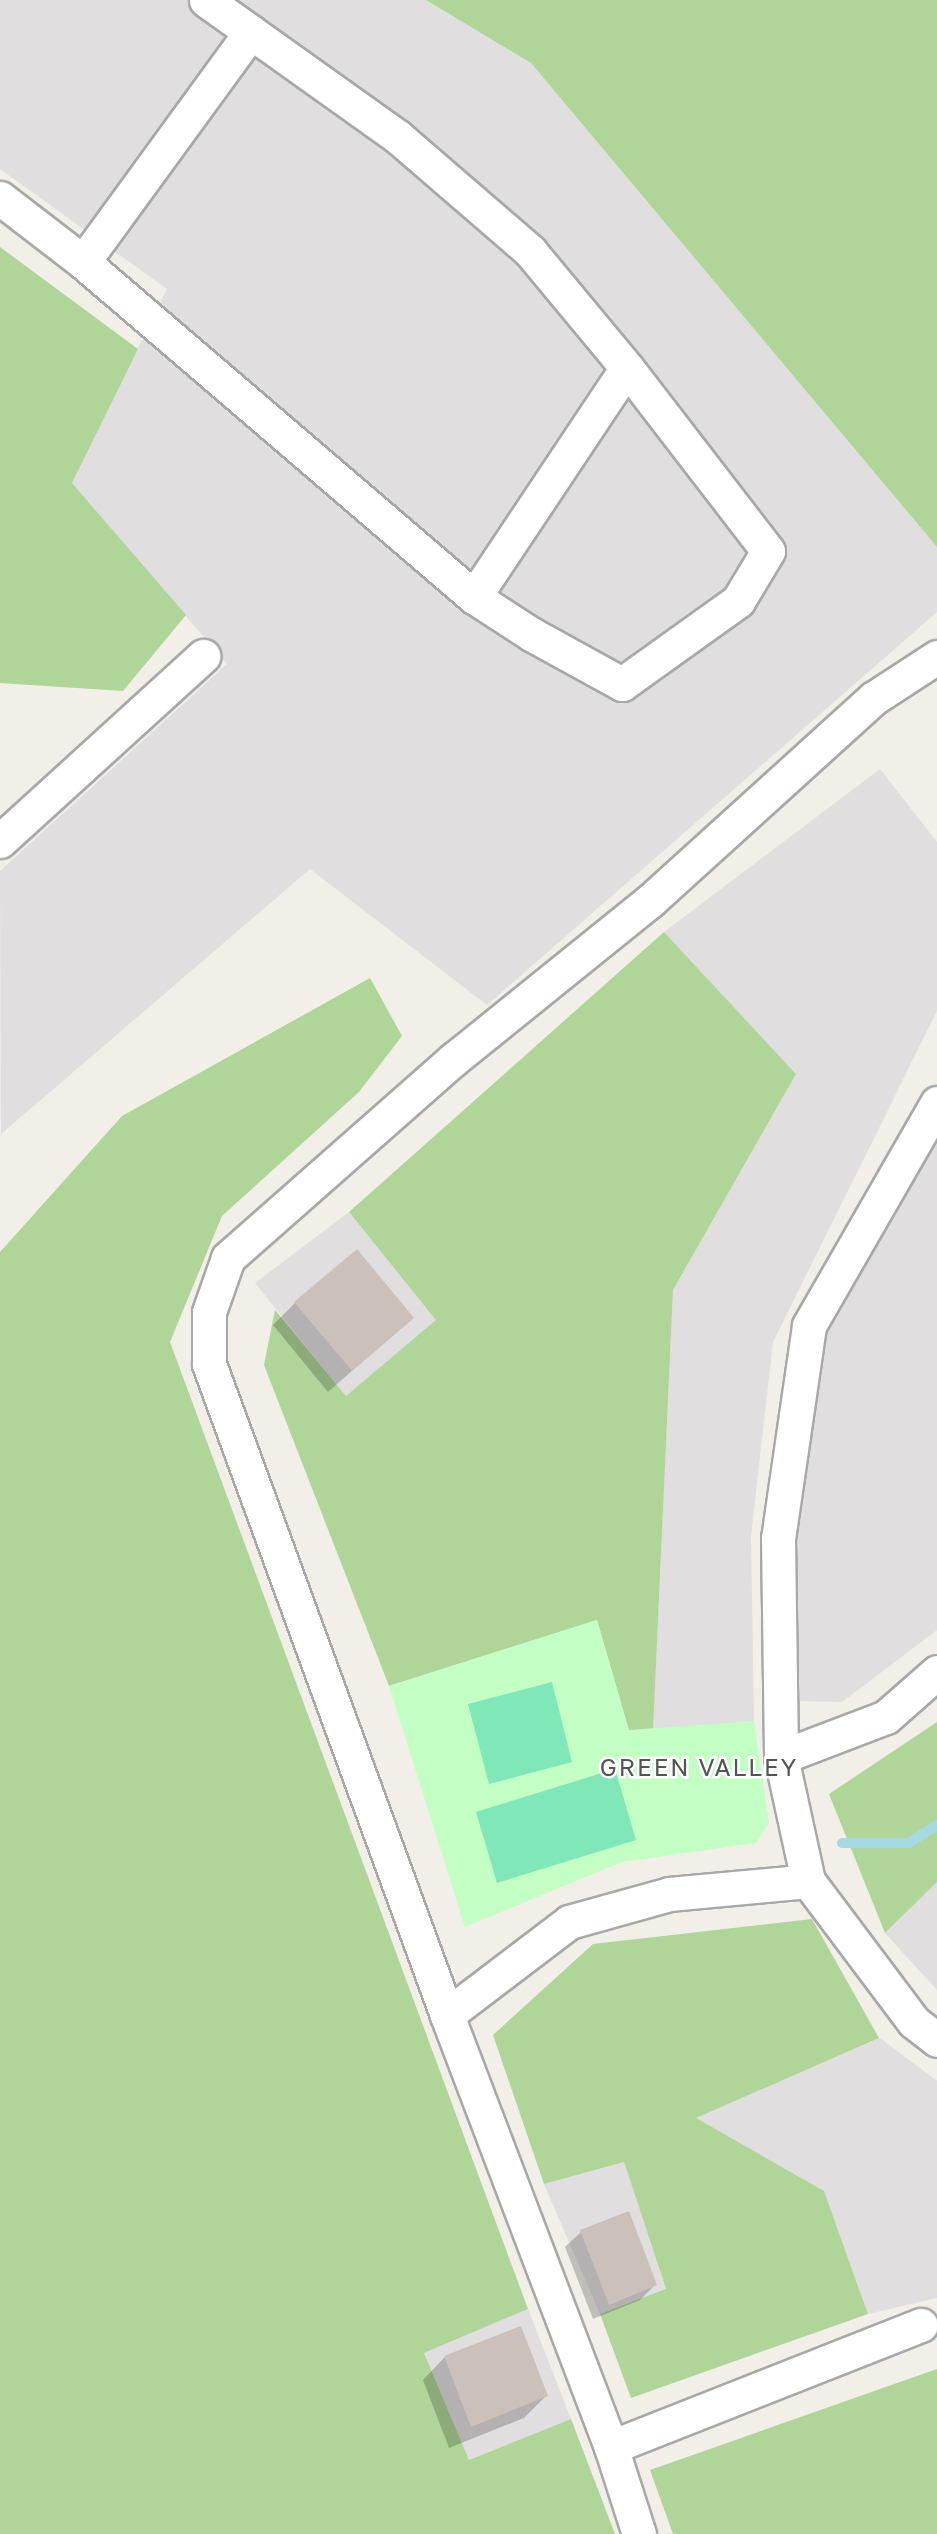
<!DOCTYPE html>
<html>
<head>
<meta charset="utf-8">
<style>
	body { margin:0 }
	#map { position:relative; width:937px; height:2534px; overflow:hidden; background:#f2eee8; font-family:"Golos Text",sans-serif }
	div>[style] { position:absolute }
	.residential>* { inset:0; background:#e0dede }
	.forest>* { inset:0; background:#afd599 }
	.park>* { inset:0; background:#c3fec4 }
	.pitch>* { inset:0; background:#80e7b8 }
	.shadow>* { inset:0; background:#0003 }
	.stream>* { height:10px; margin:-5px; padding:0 5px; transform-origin:5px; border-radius:5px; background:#a5d9e3 }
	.building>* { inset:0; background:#cbc0ba }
	.roads { filter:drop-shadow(2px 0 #a8a8a8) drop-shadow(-2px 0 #a8a8a8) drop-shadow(0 2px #a8a8a8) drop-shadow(0 -2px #a8a8a8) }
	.minor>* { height:33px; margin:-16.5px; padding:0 16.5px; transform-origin:16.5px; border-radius:16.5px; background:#fff }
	span { translate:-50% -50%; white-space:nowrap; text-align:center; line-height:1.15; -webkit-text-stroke:5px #fff; paint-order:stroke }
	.neighbourhood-label { font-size:24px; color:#545454; letter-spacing:2px }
</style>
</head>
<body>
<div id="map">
	<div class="residential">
		<i style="clip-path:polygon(0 0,426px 0,531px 63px,937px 547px,937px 612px,487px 1005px,310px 869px,1px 1134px,0 871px,227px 664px,72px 483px,167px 289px,0 169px)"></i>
		<i style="clip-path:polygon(880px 769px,937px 842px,937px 1011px,773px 1342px,751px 1536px,754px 1721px,653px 1731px,673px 1290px,796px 1074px,664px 932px)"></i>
		<i style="clip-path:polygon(937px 1130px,937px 1630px,842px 1702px,800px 1701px,794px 1517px,827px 1331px)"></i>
		<i style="clip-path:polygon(349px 1212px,437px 1320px,346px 1396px,255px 1283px)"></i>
		<i style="clip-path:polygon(937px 1882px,937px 1990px,885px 1933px)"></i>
		<i style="clip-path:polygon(880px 2038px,937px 2081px,937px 2298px,868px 2314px,824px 2191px,695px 2118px)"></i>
		<i style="clip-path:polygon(624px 2162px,666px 2290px,600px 2314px,544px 2184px)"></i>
		<i style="clip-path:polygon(528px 2309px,571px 2419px,469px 2460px,424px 2353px)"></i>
	</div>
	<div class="forest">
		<i style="clip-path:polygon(426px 0,937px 0,937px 547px,531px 63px)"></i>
		<i style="clip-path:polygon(0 247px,138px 349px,72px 483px,186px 615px,123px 691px,0 683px)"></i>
		<i style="clip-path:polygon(664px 932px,796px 1074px,673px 1290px,653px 1731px,629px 1731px,597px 1620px,389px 1686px,264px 1365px,275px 1310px,346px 1396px,436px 1320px,349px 1212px)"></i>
		<i style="clip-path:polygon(370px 978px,402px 1036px,359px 1092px,222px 1216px,170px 1342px,528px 2309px,424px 2353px,469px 2460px,571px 2419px,615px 2534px,0 2534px,0 1252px,122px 1116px)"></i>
		<i style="clip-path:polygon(937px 1722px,937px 1882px,885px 1933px,829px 1794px)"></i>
		<i style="clip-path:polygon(812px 1919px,879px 2038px,696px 2118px,824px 2191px,868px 2314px,631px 2398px,600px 2314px,666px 2289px,624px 2162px,544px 2184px,493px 2035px,593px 1944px)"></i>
		<i style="clip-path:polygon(937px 2369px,937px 2534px,673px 2534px,650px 2470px)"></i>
	</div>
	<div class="park">
		<i style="clip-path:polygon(597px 1620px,629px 1730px,754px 1721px,769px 1823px,756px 1843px,622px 1862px,465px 1927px,389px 1686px)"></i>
	</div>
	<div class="pitch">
		<i style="clip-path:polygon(552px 1682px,572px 1762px,489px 1784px,468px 1704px)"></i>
		<i style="clip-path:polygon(615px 1769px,636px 1840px,497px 1883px,476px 1812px)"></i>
	</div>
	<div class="shadow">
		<i style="clip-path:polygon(295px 1303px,412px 1318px,328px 1392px,273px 1325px)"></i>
		<i style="clip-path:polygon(581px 2232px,655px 2285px,640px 2300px,593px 2319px,565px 2247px)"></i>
		<i style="clip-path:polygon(445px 2357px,546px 2396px,524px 2418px,449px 2448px,423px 2380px)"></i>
	</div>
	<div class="stream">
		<i style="left:842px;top:1843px;width:67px"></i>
		<i style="left:909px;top:1843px;width:33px;rotate:-33deg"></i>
	</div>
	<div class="building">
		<i style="clip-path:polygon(357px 1249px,414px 1318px,352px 1371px,294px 1302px)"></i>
		<i style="clip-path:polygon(629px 2211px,657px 2285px,609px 2305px,580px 2230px)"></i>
		<i style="clip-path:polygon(521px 2326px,548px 2396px,471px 2427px,444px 2356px)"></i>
	</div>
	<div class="roads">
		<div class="minor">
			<i style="left:0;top:198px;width:105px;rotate:37.6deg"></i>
			<i style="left:83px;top:262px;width:515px;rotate:40.59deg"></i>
			<i style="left:474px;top:597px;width:68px;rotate:33deg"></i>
			<i style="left:531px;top:634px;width:104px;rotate:28.8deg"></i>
			<i style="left:622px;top:684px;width:143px;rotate:-35.6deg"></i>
			<i style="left:738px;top:601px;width:58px;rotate:-59deg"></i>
			<i style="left:768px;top:551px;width:231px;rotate:-127.6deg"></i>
			<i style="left:627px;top:368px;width:152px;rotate:-129.7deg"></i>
			<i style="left:530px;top:251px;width:174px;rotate:-139.2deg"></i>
			<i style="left:398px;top:137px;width:236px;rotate:-144.5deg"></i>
			<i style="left:83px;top:262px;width:285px;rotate:-53.9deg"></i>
			<i style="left:474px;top:597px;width:275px;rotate:-56.3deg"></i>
			<i style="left:0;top:841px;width:275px;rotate:-42.3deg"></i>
			<i style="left:937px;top:1103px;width:257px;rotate:119.9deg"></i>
			<i style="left:809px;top:1326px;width:214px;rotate:98.3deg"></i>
			<i style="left:778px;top:1538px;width:219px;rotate:89.2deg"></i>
			<i style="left:781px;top:1757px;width:127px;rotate:77.7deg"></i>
			<i style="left:808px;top:1881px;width:176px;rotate:53.1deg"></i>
			<i style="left:914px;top:2022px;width:29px;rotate:38deg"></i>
			<i style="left:781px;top:1757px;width:112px;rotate:-20.9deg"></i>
			<i style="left:886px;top:1717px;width:68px;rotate:-41.4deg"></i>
			<i style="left:447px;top:2015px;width:153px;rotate:-37.3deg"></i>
			<i style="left:569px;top:1922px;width:104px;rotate:-15.6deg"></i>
			<i style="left:669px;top:1894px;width:140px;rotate:-5.3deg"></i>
			<i style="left:611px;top:2447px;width:333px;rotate:-21.5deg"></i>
			<i style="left:639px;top:2534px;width:91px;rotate:-107.8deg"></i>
			<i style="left:611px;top:2447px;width:462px;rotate:-110.8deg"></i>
			<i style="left:447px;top:2015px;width:693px;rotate:-110.08deg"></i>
			<i style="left:209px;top:1364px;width:52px;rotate:-90deg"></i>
			<i style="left:209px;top:1312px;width:57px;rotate:-70.6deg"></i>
			<i style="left:228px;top:1258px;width:301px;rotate:-41.4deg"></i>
			<i style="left:454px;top:1059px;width:252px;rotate:-38.9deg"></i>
			<i style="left:650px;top:901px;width:302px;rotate:-42.2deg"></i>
			<i style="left:874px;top:698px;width:75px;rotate:-33.1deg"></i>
		</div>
	</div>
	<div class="neighbourhood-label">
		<span style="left:699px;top:1767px">GREEN VALLEY</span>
	</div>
</div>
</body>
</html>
